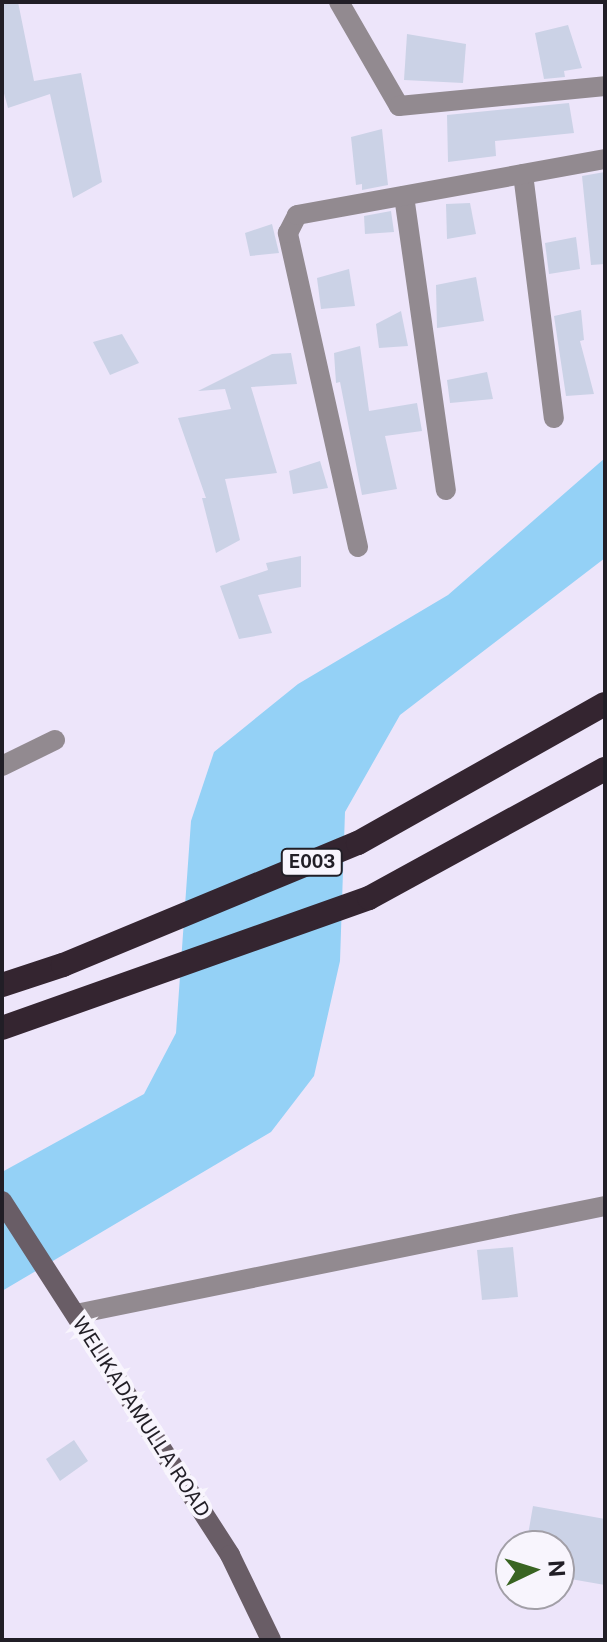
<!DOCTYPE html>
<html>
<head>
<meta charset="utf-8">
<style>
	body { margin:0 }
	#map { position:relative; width:607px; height:1642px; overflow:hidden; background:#ede5fa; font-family:"Public Sans",sans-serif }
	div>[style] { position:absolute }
	.water>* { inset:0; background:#94d1f6 }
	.building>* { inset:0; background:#cbd2e6 }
	.street>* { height:20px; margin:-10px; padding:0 10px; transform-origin:10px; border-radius:10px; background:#928a90 }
	.secondary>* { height:20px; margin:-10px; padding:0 10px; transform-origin:10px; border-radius:10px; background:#695d66 }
	.highway>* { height:24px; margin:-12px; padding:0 12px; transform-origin:12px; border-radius:12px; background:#342530 }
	span { translate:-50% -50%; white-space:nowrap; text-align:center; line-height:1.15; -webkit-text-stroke:8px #f8f5fd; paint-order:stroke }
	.shield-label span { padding:2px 6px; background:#f8f5fd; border:2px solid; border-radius:6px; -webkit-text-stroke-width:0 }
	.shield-label { font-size:18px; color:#211e26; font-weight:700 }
	.street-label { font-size:20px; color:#211e26 }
	.frame { position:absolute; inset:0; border:4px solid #211e26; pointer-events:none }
	.north { position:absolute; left:495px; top:1530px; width:80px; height:80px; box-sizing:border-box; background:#f8f5fd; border:2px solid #a29fa7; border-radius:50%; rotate:86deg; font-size:22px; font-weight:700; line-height:32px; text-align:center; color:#211e26 }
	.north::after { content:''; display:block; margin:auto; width:28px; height:36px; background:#396422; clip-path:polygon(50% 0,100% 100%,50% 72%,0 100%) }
</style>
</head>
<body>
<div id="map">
	<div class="water">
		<i style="clip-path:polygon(605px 458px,605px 558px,400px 715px,345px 812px,340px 961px,314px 1076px,271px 1132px,2px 1291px,2px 1172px,144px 1094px,176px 1033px,191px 821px,214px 752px,298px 684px,448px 595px)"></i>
	</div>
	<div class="building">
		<i style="clip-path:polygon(2px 2px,18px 2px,34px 81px,81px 73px,102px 182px,73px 198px,50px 94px,8px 108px,2px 86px)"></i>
		<i style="clip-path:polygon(568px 25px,582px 68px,564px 71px,565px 77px,544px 79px,535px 33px)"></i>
		<i style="clip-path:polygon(407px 34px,466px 44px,463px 83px,404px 80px)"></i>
		<i style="clip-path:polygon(569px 103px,574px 133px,495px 141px,496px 156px,448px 162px,447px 115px)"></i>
		<i style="clip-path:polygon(382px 129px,388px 185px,362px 190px,362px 184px,356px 185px,351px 137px)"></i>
		<i style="clip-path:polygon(605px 172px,605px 264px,591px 265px,582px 176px)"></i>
		<i style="clip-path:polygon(470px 203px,476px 234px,447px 239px,446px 204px)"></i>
		<i style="clip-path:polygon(391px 211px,394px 232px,365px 234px,364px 216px)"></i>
		<i style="clip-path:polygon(272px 224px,279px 253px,250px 256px,245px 233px)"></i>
		<i style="clip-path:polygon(576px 237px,580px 269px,549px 274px,545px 243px)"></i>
		<i style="clip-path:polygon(349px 269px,355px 306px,321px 309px,317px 278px)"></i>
		<i style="clip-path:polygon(476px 277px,484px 321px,437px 328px,436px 285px)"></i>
		<i style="clip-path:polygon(581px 310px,584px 340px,580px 341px,594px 394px,566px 396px,554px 316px)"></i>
		<i style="clip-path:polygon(401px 311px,408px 346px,379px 348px,376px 324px)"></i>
		<i style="clip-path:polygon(122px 334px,139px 363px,110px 375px,93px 342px)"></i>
		<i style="clip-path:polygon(360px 346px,369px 411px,417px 403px,422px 431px,385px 436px,397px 489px,362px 495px,340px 382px,336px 383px,334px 353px)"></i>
		<i style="clip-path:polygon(291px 353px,297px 384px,251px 387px,277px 473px,225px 479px,240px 540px,216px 553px,202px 498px,206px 498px,178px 418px,231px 409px,225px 389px,198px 391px,272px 354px)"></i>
		<i style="clip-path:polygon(487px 372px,493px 399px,450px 403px,447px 380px)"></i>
		<i style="clip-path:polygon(320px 461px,328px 488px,293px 494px,289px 471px)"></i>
		<i style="clip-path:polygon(301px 556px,301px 587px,258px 595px,272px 633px,239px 639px,220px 586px,268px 570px,266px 563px)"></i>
		<i style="clip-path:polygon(513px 1247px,518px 1297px,482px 1300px,477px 1250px)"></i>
		<i style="clip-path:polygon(74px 1440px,88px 1461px,60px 1481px,46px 1459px)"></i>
		<i style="clip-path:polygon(533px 1506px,605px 1519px,605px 1585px,559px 1577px,559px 1546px,526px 1546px)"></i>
	</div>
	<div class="street">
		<i style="left:339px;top:2px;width:120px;rotate:60deg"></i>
		<i style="left:399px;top:106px;width:207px;rotate:-5.5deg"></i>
		<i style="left:523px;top:174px;width:246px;rotate:82.8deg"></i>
		<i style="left:404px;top:196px;width:297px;rotate:81.9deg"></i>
		<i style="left:358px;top:547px;width:322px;rotate:-102.6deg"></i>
		<i style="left:288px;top:233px;width:20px;rotate:-63deg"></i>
		<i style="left:297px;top:215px;width:313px;rotate:-10.3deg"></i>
		<i style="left:2px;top:766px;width:59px;rotate:-26.1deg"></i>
		<i style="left:76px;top:1314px;width:540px;rotate:-11.54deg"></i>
	</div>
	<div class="secondary">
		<i style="left:2px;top:1201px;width:421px;rotate:57.2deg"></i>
		<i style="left:230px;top:1555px;width:94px;rotate:64.2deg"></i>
	</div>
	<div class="highway">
		<i style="left:2px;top:985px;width:64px;rotate:-18.2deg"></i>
		<i style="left:63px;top:965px;width:319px;rotate:-22.5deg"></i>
		<i style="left:358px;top:843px;width:283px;rotate:-29.4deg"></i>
		<i style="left:2px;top:1028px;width:389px;rotate:-19.5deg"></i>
		<i style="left:369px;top:898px;width:269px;rotate:-28.7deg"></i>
	</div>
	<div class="shield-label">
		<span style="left:312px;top:862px">E003</span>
	</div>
	<div class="street-label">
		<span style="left:141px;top:1417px;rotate:57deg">WELIKADAMULLA ROAD</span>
	</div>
	<div class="frame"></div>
	<div class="north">N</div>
</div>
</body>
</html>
